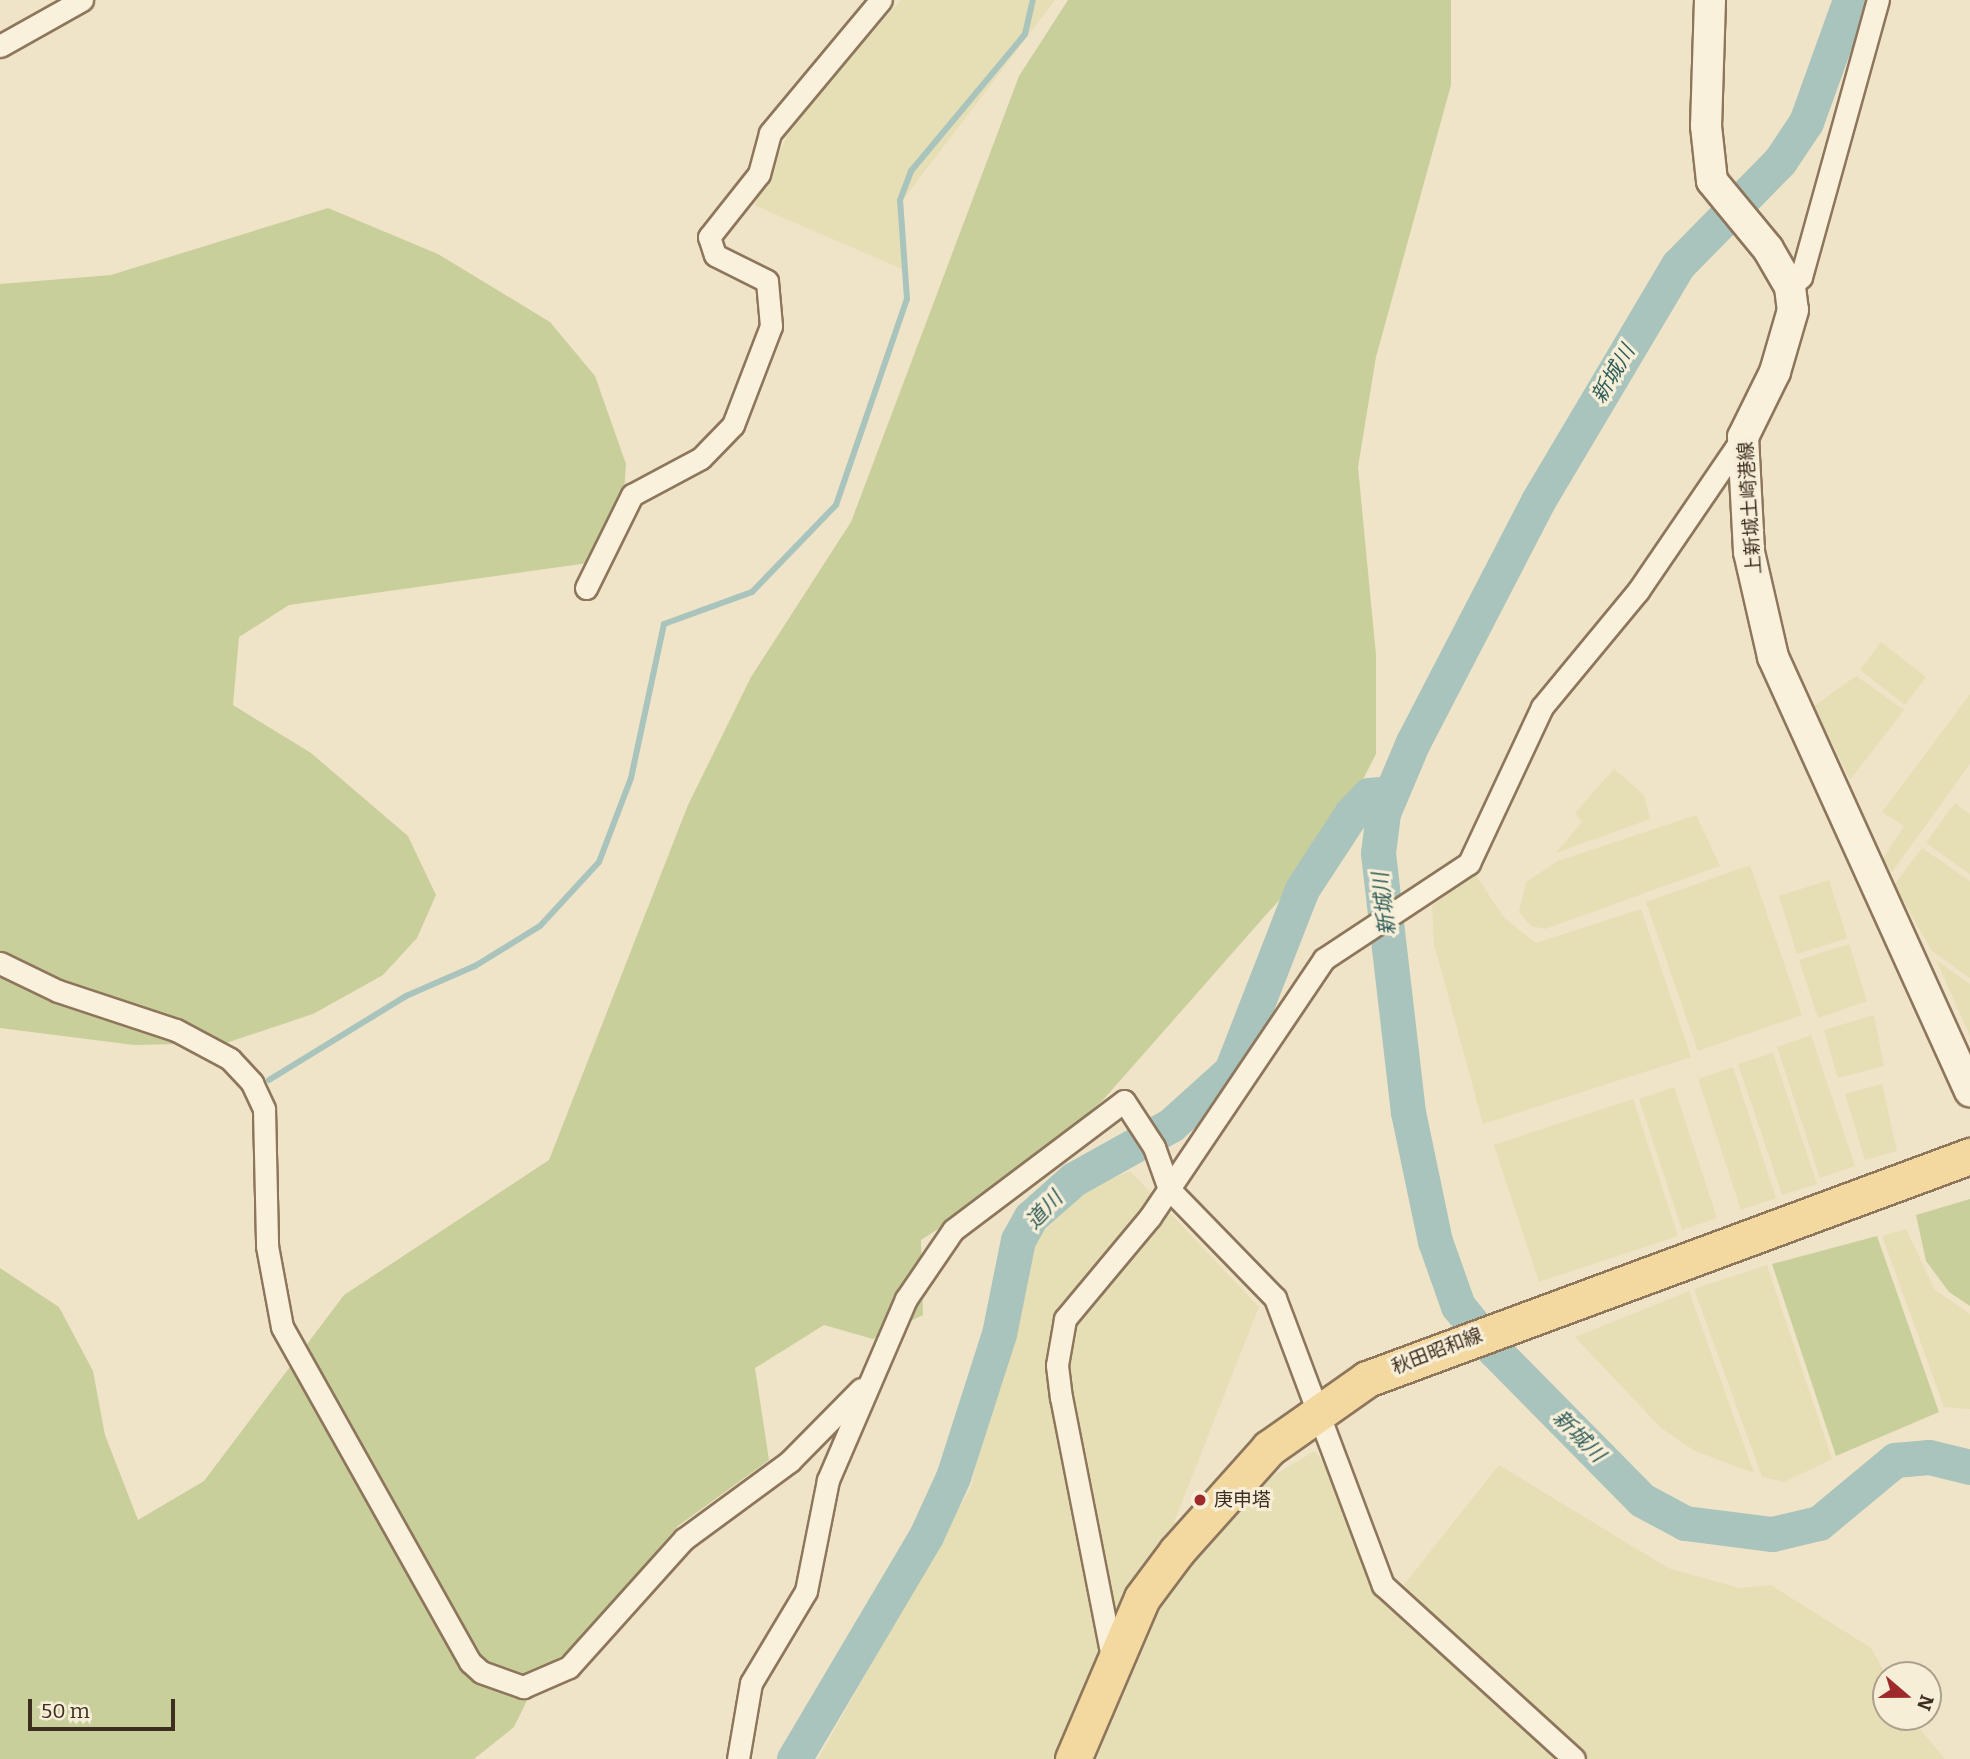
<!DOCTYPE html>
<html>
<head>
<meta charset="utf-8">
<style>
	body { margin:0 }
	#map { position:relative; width:1970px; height:1759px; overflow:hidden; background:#f0e4c8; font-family:Bitter,"Noto Sans JP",serif }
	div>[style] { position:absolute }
	.farmland>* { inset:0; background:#e6deb5 }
	.green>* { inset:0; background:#c9cf9b }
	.stream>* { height:6px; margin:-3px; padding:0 3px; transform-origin:3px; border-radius:3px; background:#a9c4bc }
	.river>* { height:35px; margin:-17.5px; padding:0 17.5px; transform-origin:17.5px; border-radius:17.5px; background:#a9c4bc }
	.roads { filter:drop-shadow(2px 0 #8d765c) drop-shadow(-2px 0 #8d765c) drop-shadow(0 2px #8d765c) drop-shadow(0 -2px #8d765c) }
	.minor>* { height:21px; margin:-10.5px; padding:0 10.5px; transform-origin:10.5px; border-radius:10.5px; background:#faf1dc }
	.secondary>* { height:30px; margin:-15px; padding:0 15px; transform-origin:15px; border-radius:15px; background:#faf1dc }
	.primary>* { height:35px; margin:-17.5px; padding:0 17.5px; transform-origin:17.5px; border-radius:17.5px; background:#f3d9a0 }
	.dots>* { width:19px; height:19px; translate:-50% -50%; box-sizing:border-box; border:4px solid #f7eed8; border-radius:50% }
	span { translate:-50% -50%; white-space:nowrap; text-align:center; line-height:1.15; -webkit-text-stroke:6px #f7eed8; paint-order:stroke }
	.street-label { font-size:19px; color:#3d2e20 }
	.poi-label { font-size:19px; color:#3d2e20 }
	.left { translate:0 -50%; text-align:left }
	.water-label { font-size:21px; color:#2f5d5a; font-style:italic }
	.north { position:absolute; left:1872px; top:1661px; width:70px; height:70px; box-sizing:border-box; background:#f7eed8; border:2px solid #ada18e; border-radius:50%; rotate:110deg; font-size:19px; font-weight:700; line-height:28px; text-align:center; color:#3d2e20 }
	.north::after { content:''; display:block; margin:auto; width:24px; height:32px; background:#9e2a2b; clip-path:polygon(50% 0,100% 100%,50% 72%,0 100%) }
	.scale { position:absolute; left:28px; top:1699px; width:147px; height:32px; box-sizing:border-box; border:4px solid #3d2e20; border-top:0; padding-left:9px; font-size:21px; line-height:24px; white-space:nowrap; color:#3d2e20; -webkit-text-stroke:5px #f7eed8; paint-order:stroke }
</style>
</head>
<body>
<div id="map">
	<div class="farmland">
		<i style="clip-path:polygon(901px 0,1055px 0,903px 200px,902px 269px,754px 205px,795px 120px)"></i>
		<i style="clip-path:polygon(1881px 642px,1926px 677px,1905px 705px,1860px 670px)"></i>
		<i style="clip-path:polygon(1856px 676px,1904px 710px,1850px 780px,1814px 706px)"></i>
		<i style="clip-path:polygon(1970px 694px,1970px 764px,1892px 872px,1882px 860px,1904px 826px,1882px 812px)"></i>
		<i style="clip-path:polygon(1614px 769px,1644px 795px,1650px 819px,1556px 853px,1582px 822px,1575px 813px)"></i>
		<i style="clip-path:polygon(1955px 803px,1970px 814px,1970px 874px,1926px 843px)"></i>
		<i style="clip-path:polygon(1696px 815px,1720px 866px,1545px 929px,1531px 926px,1519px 912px,1526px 882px,1558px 861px)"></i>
		<i style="clip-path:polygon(1922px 848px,1970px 881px,1970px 978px,1932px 951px,1894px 885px)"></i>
		<i style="clip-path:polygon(1750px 865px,1802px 1015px,1698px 1051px,1646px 902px)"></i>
		<i style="clip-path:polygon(1474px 872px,1504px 918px,1536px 943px,1641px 909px,1691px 1057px,1483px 1124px,1434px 944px,1432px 906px)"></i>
		<i style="clip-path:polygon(1829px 880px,1847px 938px,1797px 954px,1779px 896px)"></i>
		<i style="clip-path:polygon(1849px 944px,1867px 1001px,1818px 1018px,1799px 960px)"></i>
		<i style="clip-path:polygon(1936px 960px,1970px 984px,1970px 1036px)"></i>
		<i style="clip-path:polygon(1874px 1015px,1884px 1066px,1838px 1078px,1824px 1030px)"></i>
		<i style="clip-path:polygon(1811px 1035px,1855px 1166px,1820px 1178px,1777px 1047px)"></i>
		<i style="clip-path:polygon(1773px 1053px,1817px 1184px,1782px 1195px,1738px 1064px)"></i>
		<i style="clip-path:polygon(1733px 1067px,1776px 1198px,1741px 1210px,1698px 1079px)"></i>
		<i style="clip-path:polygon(1882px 1084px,1897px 1151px,1865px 1160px,1845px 1094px)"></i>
		<i style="clip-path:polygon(1674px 1087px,1717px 1218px,1682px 1230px,1639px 1099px)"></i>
		<i style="clip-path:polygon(1633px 1099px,1678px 1236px,1539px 1282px,1494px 1145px)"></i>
		<i style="clip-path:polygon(1130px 1171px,1259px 1307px,1174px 1522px,1209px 1534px,1274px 1475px,1315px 1451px,1350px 1500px,1388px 1605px,1499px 1465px,1668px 1568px,1739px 1588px,1771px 1585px,1871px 1648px,1886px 1675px,1886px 1717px,1910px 1717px,1945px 1759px,818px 1759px,971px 1487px,1020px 1280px,1041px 1234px,1090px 1188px)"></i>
		<i style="clip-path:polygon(1906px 1229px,1935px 1290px,1970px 1314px,1970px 1409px,1944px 1407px,1882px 1236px)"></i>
		<i style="clip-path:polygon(1767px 1265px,1832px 1459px,1784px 1482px,1762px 1477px,1694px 1289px)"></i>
		<i style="clip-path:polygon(1689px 1291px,1754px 1473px,1695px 1451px,1661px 1428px,1575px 1337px)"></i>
	</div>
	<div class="green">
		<i style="clip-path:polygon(1068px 0,1451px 0,1451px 85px,1376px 357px,1358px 467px,1376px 655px,1376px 754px,1332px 840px,1103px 1100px,993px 1194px,921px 1240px,923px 1315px,873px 1339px,824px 1325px,755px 1368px,769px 1460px,678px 1526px,572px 1648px,542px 1670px,514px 1727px,474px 1759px,0 1759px,0 1268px,59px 1307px,93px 1371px,105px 1435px,138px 1520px,204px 1481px,344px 1295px,549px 1160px,688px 805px,751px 677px,851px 522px,1019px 76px)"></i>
		<i style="clip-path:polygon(328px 208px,438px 254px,550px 322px,595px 376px,626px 464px,622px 526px,588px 563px,289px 605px,239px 637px,233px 705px,311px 753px,408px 836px,436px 895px,417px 938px,383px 975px,313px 1014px,226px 1043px,134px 1045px,0 1028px,0 284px,111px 275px)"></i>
		<i style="clip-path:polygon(1970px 1199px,1970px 1306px,1949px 1292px,1926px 1261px,1916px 1215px)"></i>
		<i style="clip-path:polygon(1877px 1236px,1939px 1412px,1836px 1456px,1772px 1264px)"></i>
	</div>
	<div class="stream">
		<i style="left:269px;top:1080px;width:161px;rotate:-31.5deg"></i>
		<i style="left:406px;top:996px;width:75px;rotate:-23.5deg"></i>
		<i style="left:475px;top:966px;width:76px;rotate:-31.6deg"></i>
		<i style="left:540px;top:926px;width:87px;rotate:-47.3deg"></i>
		<i style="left:599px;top:862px;width:90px;rotate:-69.1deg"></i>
		<i style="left:631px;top:778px;width:157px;rotate:-77.9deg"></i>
		<i style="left:664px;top:624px;width:94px;rotate:-20deg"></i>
		<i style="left:752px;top:592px;width:121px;rotate:-46deg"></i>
		<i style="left:836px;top:505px;width:218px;rotate:-71deg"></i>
		<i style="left:907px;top:299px;width:99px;rotate:-94deg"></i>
		<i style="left:900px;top:200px;width:31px;rotate:-69deg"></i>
		<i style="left:911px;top:171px;width:178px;rotate:-50.2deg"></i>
		<i style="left:1025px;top:34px;width:35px;rotate:-77deg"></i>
	</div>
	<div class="river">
		<i style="left:1850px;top:0;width:130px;rotate:109.8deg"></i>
		<i style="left:1806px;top:122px;width:47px;rotate:123.7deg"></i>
		<i style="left:1780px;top:161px;width:146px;rotate:134.4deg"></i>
		<i style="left:1678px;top:265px;width:274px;rotate:120.7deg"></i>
		<i style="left:1538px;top:501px;width:271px;rotate:117.4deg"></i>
		<i style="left:1413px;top:742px;width:77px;rotate:112.9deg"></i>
		<i style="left:1383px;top:813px;width:40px;rotate:97.1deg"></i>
		<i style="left:1378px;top:853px;width:261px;rotate:83.4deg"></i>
		<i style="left:1408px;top:1112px;width:132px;rotate:78.2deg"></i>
		<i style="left:1435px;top:1241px;width:69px;rotate:70.5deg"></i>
		<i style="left:1458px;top:1306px;width:58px;rotate:50.6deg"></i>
		<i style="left:1495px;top:1351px;width:209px;rotate:45.4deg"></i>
		<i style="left:1642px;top:1500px;width:49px;rotate:28.1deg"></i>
		<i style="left:1685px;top:1523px;width:88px;rotate:7.2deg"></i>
		<i style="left:1772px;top:1534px;width:48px;rotate:-13.2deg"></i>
		<i style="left:1819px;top:1523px;width:99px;rotate:-39.7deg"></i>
		<i style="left:1895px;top:1460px;width:34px;rotate:-5deg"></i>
		<i style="left:1929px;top:1457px;width:42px;rotate:13.7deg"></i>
		<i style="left:794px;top:1759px;width:259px;rotate:-59.4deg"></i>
		<i style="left:926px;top:1536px;width:65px;rotate:-65.4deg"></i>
		<i style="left:953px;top:1477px;width:150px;rotate:-72.2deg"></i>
		<i style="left:999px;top:1334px;width:96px;rotate:-78.6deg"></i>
		<i style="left:1018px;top:1240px;width:26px;rotate:-61deg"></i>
		<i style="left:1031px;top:1217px;width:57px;rotate:-41.5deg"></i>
		<i style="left:1074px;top:1179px;width:111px;rotate:-29.1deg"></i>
		<i style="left:1171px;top:1125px;width:81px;rotate:-42deg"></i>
		<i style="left:1231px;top:1071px;width:195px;rotate:-68.7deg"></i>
		<i style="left:1302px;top:889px;width:90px;rotate:-56.8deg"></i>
		<i style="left:1351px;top:814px;width:26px;rotate:-47deg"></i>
		<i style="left:1369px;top:795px;width:21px;rotate:-5deg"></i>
	</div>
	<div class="roads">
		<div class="minor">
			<i style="left:0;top:46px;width:94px;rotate:-29.3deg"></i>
			<i style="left:1790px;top:287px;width:15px;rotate:-42deg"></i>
			<i style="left:1801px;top:277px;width:288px;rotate:-74.5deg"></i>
			<i style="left:586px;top:588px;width:104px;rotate:-63.7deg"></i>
			<i style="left:632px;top:495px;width:78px;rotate:-28.2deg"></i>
			<i style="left:701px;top:458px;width:46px;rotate:-45.9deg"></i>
			<i style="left:733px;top:425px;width:106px;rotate:-69deg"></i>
			<i style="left:771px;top:326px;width:45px;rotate:-95.1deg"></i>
			<i style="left:767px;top:281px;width:58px;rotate:-153.4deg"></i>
			<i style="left:715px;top:255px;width:19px;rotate:-108deg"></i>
			<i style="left:709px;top:237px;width:80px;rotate:-51.6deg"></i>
			<i style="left:759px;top:174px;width:42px;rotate:-75deg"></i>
			<i style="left:770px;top:133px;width:173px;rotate:-50.2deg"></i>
			<i style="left:0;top:963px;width:64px;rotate:25.8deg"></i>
			<i style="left:58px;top:991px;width:124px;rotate:18.3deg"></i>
			<i style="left:176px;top:1030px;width:61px;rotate:28.2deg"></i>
			<i style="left:230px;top:1059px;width:33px;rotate:47deg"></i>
			<i style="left:252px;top:1083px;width:29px;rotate:65deg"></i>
			<i style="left:264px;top:1109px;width:137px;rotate:88.7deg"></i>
			<i style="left:267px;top:1246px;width:82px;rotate:79.5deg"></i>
			<i style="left:282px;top:1327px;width:384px;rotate:60.7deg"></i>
			<i style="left:470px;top:1662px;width:15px;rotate:42deg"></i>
			<i style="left:481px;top:1672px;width:45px;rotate:19.7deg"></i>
			<i style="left:523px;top:1687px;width:50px;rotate:-23.5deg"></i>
			<i style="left:569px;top:1667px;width:172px;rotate:-48.1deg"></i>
			<i style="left:684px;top:1539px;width:132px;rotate:-36.3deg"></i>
			<i style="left:790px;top:1461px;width:101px;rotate:-45.4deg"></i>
			<i style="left:1113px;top:1662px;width:269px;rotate:-101.1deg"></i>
			<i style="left:1061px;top:1398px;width:33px;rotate:-97deg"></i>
			<i style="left:1057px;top:1365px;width:47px;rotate:-80.1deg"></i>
			<i style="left:1065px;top:1319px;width:133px;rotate:-50.2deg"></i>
			<i style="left:1150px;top:1217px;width:311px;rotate:-56deg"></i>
			<i style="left:1324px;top:959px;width:174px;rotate:-33.5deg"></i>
			<i style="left:1469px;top:863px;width:172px;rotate:-64.9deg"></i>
			<i style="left:1542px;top:707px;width:151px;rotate:-50.4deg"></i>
			<i style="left:1638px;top:591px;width:186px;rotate:-55.7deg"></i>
			<i style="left:738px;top:1759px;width:77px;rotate:-80.3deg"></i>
			<i style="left:751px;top:1683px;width:107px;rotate:-59.1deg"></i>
			<i style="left:806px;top:1591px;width:113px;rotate:-78.8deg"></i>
			<i style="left:828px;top:1480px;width:197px;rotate:-66.7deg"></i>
			<i style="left:906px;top:1299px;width:83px;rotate:-55.7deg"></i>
			<i style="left:953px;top:1230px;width:214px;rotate:-37deg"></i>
			<i style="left:1124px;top:1101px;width:55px;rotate:56.9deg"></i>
			<i style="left:1154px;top:1147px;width:45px;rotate:70.3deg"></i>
			<i style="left:1169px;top:1189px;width:152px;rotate:45.8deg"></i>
			<i style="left:1275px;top:1298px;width:307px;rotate:69.4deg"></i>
			<i style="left:1383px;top:1585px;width:258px;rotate:42.3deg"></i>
		</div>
		<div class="secondary">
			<i style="left:1710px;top:0;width:126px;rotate:91.8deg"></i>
			<i style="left:1706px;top:126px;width:55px;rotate:83.8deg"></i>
			<i style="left:1712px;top:181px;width:88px;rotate:50.5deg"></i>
			<i style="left:1768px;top:249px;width:44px;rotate:59.9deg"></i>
			<i style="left:1790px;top:287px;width:23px;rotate:83deg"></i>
			<i style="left:1793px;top:310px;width:65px;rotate:106.2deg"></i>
			<i style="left:1775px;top:372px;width:72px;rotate:116.2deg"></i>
			<i style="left:1743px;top:437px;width:115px;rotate:87deg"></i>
			<i style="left:1749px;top:552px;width:108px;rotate:77.1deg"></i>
			<i style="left:1773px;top:657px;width:477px;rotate:65.6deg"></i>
		</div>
		<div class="primary">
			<i style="left:1073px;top:1759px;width:175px;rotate:-66.8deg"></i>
			<i style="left:1142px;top:1598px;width:59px;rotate:-53.3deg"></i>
			<i style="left:1177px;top:1551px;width:138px;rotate:-48.2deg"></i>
			<i style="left:1269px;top:1448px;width:120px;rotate:-35.1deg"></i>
			<i style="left:1367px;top:1379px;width:643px;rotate:-20.3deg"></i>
		</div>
	</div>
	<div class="dots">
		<i style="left:1200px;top:1500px;background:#9e2a2b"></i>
	</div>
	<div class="street-label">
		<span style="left:1750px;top:508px;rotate:-94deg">上新城土崎港線</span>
		<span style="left:1437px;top:1351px;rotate:-21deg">秋田昭和線</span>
	</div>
	<div class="poi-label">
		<span class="left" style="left:1214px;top:1500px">庚申塔</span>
	</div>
	<div class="water-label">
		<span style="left:1613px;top:374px;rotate:-59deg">新城川</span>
		<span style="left:1384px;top:904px;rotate:-97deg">新城川</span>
		<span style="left:1044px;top:1210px;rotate:-47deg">道川</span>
		<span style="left:1579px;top:1436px;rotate:45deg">新城川</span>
	</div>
	<div class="north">N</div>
	<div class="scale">50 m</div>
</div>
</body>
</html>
